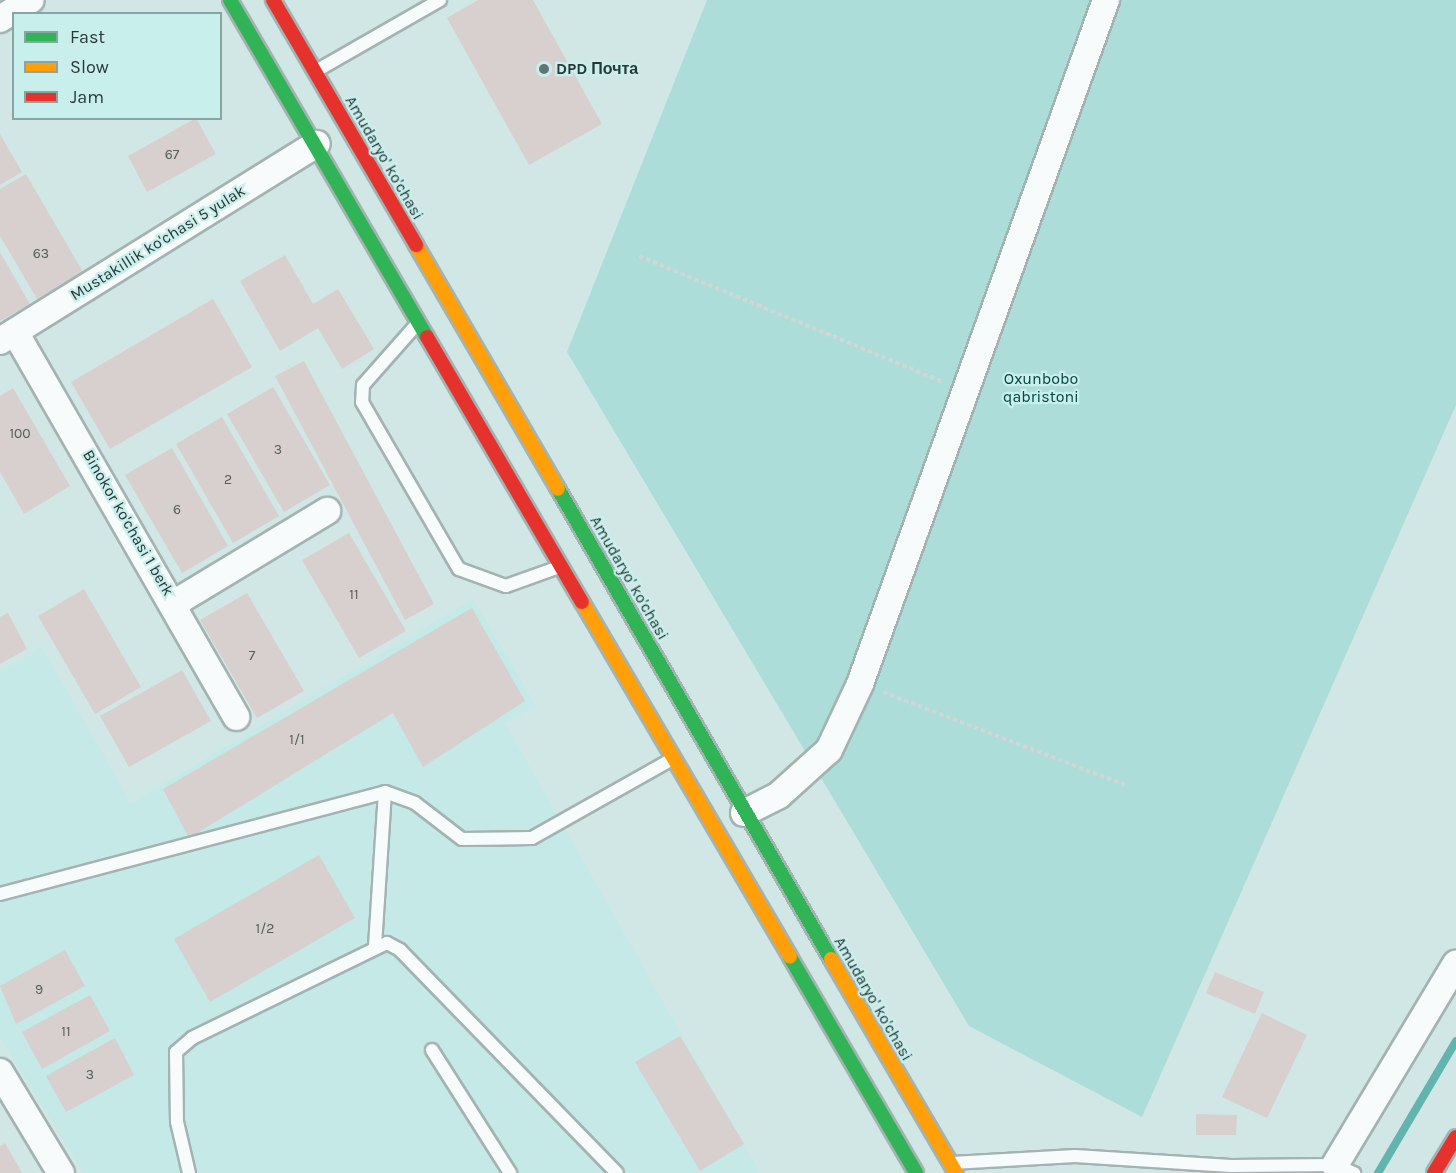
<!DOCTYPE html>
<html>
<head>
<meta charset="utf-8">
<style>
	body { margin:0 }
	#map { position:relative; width:1456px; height:1173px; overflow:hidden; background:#d1e7e5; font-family:Karla,sans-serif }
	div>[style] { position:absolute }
	.built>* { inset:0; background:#c4e9e6 }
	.green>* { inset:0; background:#acddd9 }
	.stream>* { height:8px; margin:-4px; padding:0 4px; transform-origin:4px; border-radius:4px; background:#63b3ae }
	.building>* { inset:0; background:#d8cfcf }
	.path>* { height:4px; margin-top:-2px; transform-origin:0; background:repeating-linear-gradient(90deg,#d1d7d7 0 4.5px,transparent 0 7.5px) }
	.roads { filter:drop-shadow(2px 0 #a3b3b2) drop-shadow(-2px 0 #a3b3b2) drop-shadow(0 2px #a3b3b2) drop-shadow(0 -2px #a3b3b2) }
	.lane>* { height:12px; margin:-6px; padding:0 6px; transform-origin:6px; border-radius:6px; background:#f8fbfb }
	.street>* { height:26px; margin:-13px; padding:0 13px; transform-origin:13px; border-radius:13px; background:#f8fbfb }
	.fast>* { height:14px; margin:-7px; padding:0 7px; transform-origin:7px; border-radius:7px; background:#30b455 }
	.slow>* { height:14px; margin:-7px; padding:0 7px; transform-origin:7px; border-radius:7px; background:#ff9f0a }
	.jam>* { height:14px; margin:-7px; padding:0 7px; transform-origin:7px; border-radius:7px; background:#e5322d }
	.dots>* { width:16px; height:16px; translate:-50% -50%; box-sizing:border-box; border:3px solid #c9efec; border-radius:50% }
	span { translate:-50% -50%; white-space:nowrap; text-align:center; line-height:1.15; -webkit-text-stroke:4.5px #c9efec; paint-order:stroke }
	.number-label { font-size:14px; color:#545d5c }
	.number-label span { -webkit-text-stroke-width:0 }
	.poi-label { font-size:16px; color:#283736; font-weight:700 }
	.left { translate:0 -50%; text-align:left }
	.street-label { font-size:16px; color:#283736 }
	.park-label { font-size:16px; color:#034441 }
	.legend { position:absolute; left:12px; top:12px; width:210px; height:108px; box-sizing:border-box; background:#c9efec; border:2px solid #89a5a3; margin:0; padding:8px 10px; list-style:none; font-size:18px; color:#283736 }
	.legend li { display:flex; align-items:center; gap:12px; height:30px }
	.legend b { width:30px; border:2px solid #89a5a3 }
</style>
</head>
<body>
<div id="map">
	<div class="built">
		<i style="clip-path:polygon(473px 599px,536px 706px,505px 723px,760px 1173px,83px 1173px,0 1037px,0 671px,42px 647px,131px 803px)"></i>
	</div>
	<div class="green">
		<i style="clip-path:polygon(707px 0,1456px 0,1456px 405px,1142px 1117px,969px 1026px,567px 352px)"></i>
	</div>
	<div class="stream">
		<i style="left:1378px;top:1173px;width:153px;rotate:-59.4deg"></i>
	</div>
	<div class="building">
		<i style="clip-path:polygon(478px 0,533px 0,602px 124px,529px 165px,447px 18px)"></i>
		<i style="clip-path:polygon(196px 118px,216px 154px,147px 192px,128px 156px)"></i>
		<i style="clip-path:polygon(0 134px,22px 172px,0 185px)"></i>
		<i style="clip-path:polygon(26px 174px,83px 272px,37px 299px,0 236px,0 189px)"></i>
		<i style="clip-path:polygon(0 252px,30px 304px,0 321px)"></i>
		<i style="clip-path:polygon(285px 255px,313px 304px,338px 289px,374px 349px,342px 369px,318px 328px,280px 351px,240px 281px)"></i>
		<i style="clip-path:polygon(213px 299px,252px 367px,110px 449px,71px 382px)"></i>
		<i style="clip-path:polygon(304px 361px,434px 604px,405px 620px,275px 376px)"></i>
		<i style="clip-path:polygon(273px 387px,330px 485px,284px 512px,227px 414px)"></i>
		<i style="clip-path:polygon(13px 388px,70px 486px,24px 514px,0 472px,0 396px)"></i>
		<i style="clip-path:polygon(222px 417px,279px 516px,233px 543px,176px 444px)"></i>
		<i style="clip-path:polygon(172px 448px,228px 546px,182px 573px,125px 475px)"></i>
		<i style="clip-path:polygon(349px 533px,406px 631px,359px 658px,302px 560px)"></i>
		<i style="clip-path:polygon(84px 589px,141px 687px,95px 714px,38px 616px)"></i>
		<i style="clip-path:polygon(247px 593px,304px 691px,257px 718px,200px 620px)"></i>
		<i style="clip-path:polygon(472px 608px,525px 701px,423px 767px,393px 713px,189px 838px,163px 789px)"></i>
		<i style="clip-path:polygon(8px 613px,27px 649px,0 664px,0 617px)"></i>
		<i style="clip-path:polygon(182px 670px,211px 721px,129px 767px,100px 716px)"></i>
		<i style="clip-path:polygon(319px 855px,355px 918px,210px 1002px,174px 939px)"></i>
		<i style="clip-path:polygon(65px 950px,85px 986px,16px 1024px,0 986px)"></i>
		<i style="clip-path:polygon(1215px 972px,1264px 992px,1255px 1014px,1206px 993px)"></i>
		<i style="clip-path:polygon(90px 995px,110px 1031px,42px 1069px,22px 1032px)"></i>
		<i style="clip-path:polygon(1262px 1013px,1307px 1035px,1267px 1118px,1222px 1097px)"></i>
		<i style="clip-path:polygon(680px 1036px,744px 1144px,700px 1171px,635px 1062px)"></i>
		<i style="clip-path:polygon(115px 1038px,134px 1075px,66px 1112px,46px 1076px)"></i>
		<i style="clip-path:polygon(1196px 1114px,1237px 1115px,1236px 1135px,1196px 1135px)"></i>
		<i style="clip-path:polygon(5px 1143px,22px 1173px,0 1173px,0 1146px)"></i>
	</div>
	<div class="path">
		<i style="left:639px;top:256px;width:329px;rotate:22.5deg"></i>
		<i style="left:883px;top:692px;width:262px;rotate:21deg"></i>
	</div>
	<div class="roads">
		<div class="lane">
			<i style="left:316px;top:71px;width:143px;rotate:-29.8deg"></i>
			<i style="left:417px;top:324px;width:81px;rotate:131.5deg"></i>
			<i style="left:363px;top:385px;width:17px;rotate:93deg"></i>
			<i style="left:362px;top:402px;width:193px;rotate:59.9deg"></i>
			<i style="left:459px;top:569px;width:50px;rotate:19.9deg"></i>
			<i style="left:506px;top:586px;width:56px;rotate:-19.7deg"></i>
			<i style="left:0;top:894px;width:398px;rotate:-14.8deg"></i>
			<i style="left:385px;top:792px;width:32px;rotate:20deg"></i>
			<i style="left:415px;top:803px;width:59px;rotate:37.5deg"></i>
			<i style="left:462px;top:839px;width:70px;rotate:-0.8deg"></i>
			<i style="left:532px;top:838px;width:161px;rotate:-29.4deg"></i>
			<i style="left:375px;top:946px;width:154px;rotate:-86.3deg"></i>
			<i style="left:432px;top:1050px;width:146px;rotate:57.6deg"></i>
			<i style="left:952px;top:1163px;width:123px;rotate:-3.3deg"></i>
			<i style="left:1075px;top:1156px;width:156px;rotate:3.7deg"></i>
			<i style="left:1231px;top:1166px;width:104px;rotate:-0.6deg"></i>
			<i style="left:1335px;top:1165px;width:21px;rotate:23deg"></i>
			<i style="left:189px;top:1173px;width:52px;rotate:-103.2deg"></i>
			<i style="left:177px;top:1122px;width:70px;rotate:-90.8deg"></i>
			<i style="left:176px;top:1052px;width:21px;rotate:-41deg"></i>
			<i style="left:192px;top:1038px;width:217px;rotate:-26deg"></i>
			<i style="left:387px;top:943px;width:15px;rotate:28deg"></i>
			<i style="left:400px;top:950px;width:311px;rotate:45.8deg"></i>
		</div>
		<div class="street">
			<i style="left:0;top:19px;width:36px;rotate:-32deg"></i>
			<i style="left:15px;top:332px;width:444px;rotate:60.1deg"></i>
			<i style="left:0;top:341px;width:373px;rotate:-31.9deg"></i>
			<i style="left:175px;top:603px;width:178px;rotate:-31.2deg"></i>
			<i style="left:744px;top:813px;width:39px;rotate:-27deg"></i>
			<i style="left:779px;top:795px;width:67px;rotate:-42deg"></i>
			<i style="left:829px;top:750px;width:73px;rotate:-64.8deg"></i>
			<i style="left:860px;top:684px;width:727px;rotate:-70.22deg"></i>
			<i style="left:0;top:1072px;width:118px;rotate:58.9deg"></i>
			<i style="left:1335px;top:1165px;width:235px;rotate:-59deg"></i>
		</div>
		<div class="fast">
			<i style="left:230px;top:0;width:390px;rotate:59.7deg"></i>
			<i style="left:558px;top:489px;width:544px;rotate:59.85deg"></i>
			<i style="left:790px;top:957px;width:250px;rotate:59.7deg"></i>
		</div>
		<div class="slow">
			<i style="left:416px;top:245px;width:282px;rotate:59.8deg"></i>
			<i style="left:582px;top:602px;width:411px;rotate:59.6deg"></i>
			<i style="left:831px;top:959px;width:248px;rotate:59.7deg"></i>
		</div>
		<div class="jam">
			<i style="left:273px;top:0;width:284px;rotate:59.7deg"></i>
			<i style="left:427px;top:337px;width:307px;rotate:59.7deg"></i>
			<i style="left:1434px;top:1173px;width:42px;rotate:-58.6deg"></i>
		</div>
	</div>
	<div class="dots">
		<i style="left:544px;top:69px;background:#637573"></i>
	</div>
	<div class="number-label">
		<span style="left:172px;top:155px">67</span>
		<span style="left:41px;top:254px">63</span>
		<span style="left:20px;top:434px">100</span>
		<span style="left:278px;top:450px">3</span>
		<span style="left:228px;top:480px">2</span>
		<span style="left:177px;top:510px">6</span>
		<span style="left:354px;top:595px">11</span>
		<span style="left:252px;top:656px">7</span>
		<span style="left:297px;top:740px">1/1</span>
		<span style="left:265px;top:929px">1/2</span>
		<span style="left:39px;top:990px">9</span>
		<span style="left:66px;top:1032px">11</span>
		<span style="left:90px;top:1075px">3</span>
	</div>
	<div class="poi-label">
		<span class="left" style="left:556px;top:69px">DPD Почта</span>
	</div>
	<div class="street-label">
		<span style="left:384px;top:158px;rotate:60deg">Amudaryo' ko'chasi</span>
		<span style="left:158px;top:243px;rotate:-32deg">Mustakillik ko'chasi 5 yulak</span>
		<span style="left:128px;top:523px;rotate:60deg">Binokor ko'chasi 1 berk</span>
		<span style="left:629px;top:578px;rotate:60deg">Amudaryo' ko'chasi</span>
		<span style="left:873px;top:999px;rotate:60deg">Amudaryo' ko'chasi</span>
	</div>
	<div class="park-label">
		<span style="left:1041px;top:388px">Oxunbobo<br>qabristoni</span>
	</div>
	<ul class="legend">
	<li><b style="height:8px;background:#30b455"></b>Fast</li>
	<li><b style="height:8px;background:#ff9f0a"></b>Slow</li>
	<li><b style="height:8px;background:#e5322d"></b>Jam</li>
	</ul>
</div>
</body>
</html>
